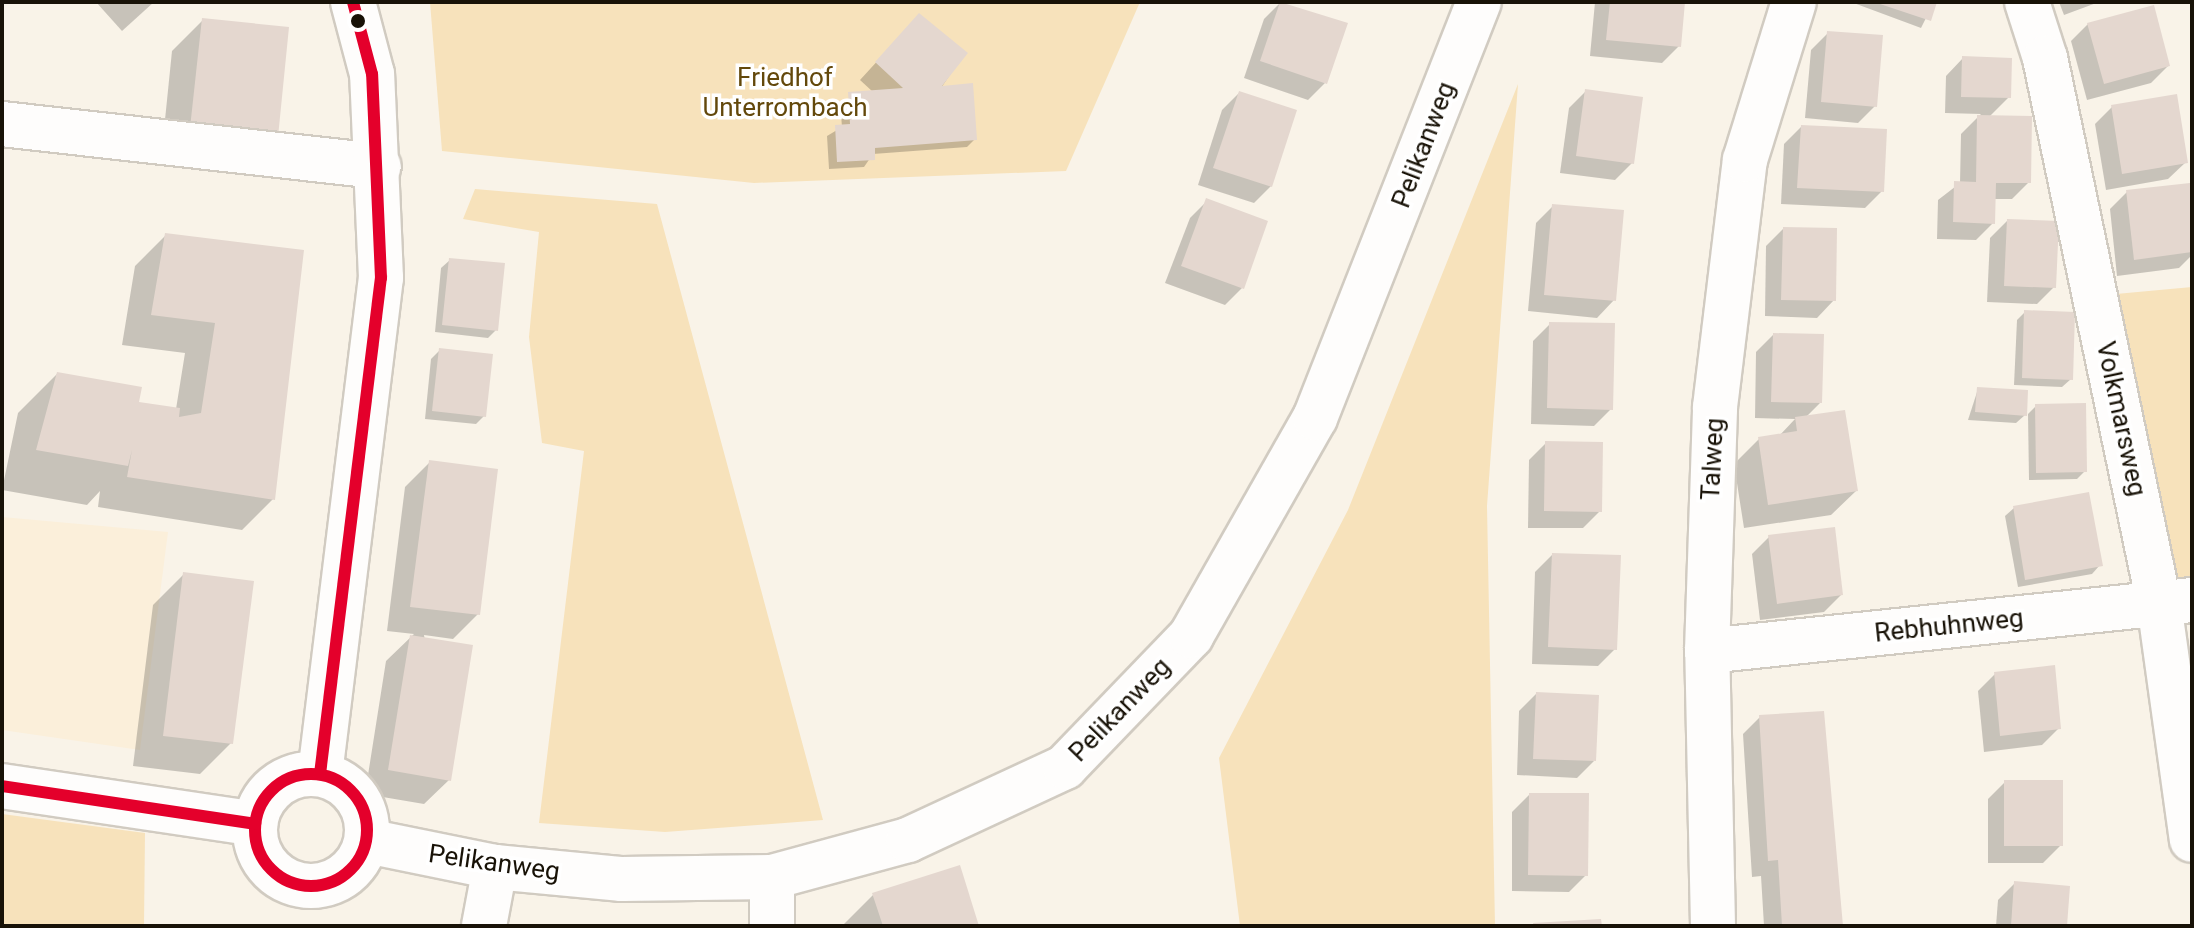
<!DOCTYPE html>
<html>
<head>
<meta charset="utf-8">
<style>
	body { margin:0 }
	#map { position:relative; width:2194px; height:928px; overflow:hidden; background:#f9f3e8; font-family:Roboto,sans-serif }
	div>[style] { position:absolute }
	.built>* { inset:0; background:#fbefda }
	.green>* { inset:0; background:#f7e2bb }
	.shadow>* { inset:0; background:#0003 }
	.building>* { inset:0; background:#e4d7cf }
	.roads { filter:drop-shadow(2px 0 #d1cbc1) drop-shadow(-2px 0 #d1cbc1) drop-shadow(0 2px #d1cbc1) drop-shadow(0 -2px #d1cbc1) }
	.minor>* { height:44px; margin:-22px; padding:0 22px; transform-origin:22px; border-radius:22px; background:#fefdfc }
	.minor>.ring { margin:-22px; padding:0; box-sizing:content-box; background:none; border:44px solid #fefdfc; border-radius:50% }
	.bus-1>* { height:12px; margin:-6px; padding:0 6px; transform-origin:6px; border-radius:6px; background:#e4002b }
	.bus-1>.ring { margin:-6px; padding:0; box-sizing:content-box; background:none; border:12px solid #e4002b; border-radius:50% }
	.dots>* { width:22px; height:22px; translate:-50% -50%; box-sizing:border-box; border:4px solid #fff; border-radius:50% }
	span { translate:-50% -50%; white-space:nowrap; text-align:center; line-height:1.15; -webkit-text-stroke:7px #fff; paint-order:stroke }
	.park-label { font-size:26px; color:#63480b }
	.street-label { font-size:26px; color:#181207 }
	.frame { position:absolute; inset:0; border:4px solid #181207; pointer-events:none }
</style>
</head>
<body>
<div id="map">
	<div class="built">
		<i style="clip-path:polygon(2px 517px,168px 532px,140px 750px,2px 730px)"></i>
	</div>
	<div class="green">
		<i style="clip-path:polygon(430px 2px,1140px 2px,1066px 171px,754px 183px,442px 151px)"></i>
		<i style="clip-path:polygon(1518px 84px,1487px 506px,1495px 926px,1240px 926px,1219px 758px,1348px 510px)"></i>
		<i style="clip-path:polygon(475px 189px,657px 204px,823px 820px,665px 832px,539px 823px,584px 451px,542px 443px,529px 337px,539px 232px,463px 219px)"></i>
		<i style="clip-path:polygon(2192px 287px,2192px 585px,2169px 588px,2105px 295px)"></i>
		<i style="clip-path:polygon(2px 814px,145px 833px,144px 926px,2px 926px)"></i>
	</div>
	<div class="shadow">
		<i style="clip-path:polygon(96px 2px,154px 2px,122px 31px)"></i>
		<i style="clip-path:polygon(1281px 2px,1325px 83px,1308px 100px,1244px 78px,1264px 19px)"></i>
		<i style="clip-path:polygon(1595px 2px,1683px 2px,1679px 46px,1662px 63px,1590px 56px)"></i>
		<i style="clip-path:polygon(1851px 2px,1934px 2px,1921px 28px)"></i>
		<i style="clip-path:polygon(2059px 2px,2099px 2px,2064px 15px)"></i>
		<i style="clip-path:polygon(203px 20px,287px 29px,161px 159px,172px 51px)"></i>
		<i style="clip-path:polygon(2088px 24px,2168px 66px,2151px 83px,2087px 100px,2071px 41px)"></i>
		<i style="clip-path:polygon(903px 33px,965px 53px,941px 88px,975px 139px,967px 147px,873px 154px,864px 167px,829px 169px,827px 136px,842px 127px,840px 102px,873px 92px,860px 80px)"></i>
		<i style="clip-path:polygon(1828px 33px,1875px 106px,1858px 123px,1805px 118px,1811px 50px)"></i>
		<i style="clip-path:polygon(1963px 58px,2009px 97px,1989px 117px,2029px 182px,2012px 199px,1994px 199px,1993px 223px,1976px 240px,1937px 239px,1938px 200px,1960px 183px,1961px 134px,1981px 114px,1945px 113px,1946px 76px)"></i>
		<i style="clip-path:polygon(1586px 91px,1632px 163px,1615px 180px,1560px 173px,1569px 108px)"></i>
		<i style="clip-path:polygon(1239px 93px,1271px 186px,1254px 203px,1198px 185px,1222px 110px)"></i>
		<i style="clip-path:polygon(2112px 107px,2186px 162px,2168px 179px,2106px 190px,2095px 124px)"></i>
		<i style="clip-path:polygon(1801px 127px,1882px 191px,1865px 208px,1781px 204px,1784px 144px)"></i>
		<i style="clip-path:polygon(2188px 185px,2192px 255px,2179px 268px,2117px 276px,2110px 209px,2127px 192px)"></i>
		<i style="clip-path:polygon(1207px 201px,1242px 288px,1225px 305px,1165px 283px,1190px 218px)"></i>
		<i style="clip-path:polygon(1553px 206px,1614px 300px,1597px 318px,1528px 311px,1536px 223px)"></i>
		<i style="clip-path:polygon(2007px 221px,2054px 287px,2037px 304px,1987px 302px,1990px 238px)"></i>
		<i style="clip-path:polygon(1783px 229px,1834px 300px,1817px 318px,1765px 316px,1766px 246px)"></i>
		<i style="clip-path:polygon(166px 235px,302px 252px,273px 499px,242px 530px,98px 507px,100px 491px,87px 505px,2px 490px,18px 413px,57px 374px,136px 408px,176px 409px,185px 353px,122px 345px,135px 266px)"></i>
		<i style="clip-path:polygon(450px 260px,496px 330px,488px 338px,435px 332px,441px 268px)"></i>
		<i style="clip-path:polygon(2025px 312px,2071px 379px,2062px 387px,2014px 385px,2017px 320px)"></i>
		<i style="clip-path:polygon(1550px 324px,1611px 409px,1594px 426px,1531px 424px,1533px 341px)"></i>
		<i style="clip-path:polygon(1773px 335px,1820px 403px,1805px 418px,1856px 491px,1831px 515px,1744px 528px,1734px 464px,1759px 439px,1779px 436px,1795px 419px,1755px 418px,1756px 352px)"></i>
		<i style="clip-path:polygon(439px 351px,484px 416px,476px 424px,425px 419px,431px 359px)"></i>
		<i style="clip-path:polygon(1978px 389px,2025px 415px,2016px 423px,1968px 420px)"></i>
		<i style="clip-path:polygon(2036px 406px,2085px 471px,2077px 479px,2029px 480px,2028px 414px)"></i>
		<i style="clip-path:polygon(1546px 443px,1600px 511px,1583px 528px,1528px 528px,1529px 460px)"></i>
		<i style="clip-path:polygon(429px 463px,478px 614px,453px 639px,424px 635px,449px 780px,424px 804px,365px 794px,386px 661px,414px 634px,387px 631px,405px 487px)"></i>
		<i style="clip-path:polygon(2014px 508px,2100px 565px,2092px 574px,2018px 587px,2005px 516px)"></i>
		<i style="clip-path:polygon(1769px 537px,1841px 595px,1824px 612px,1760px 620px,1752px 554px)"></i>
		<i style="clip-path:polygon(1552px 555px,1615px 649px,1598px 666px,1532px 664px,1535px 572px)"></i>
		<i style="clip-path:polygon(184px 574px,231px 743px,200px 774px,133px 766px,153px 605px)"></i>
		<i style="clip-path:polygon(1995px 674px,2059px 728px,2042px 745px,1984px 752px,1978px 691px)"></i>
		<i style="clip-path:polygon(1536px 694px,1594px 761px,1577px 778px,1517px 775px,1519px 711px)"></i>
		<i style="clip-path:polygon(1760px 717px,1841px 926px,1764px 926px,1761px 876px,1752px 877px,1743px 734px)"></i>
		<i style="clip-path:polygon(2005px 782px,2060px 846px,2043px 863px,1988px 863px,1988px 799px)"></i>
		<i style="clip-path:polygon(1529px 795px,1586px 875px,1569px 892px,1512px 891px,1512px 812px)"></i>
		<i style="clip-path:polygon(2015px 883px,2065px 926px,1996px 926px,1998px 900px)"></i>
		<i style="clip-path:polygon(873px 895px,977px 926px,842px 926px)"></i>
	</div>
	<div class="building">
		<i style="clip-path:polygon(1280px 2px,1348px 23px,1327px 84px,1260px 61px)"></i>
		<i style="clip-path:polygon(1610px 2px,1685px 2px,1681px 47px,1606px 40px)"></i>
		<i style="clip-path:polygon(1874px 2px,1937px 2px,1931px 21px)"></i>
		<i style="clip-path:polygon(2154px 5px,2170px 66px,2104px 84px,2087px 23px)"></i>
		<i style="clip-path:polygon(919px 13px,968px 53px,942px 86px,973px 83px,977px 140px,875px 148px,875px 160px,837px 162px,835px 125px,850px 124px,848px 92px,903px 88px,875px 62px)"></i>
		<i style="clip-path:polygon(202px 18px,289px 27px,278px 137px,190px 128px)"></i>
		<i style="clip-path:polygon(1827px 31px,1883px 35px,1877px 107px,1821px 102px)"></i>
		<i style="clip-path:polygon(1962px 56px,2012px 58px,2011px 98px,1961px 97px)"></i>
		<i style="clip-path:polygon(1585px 89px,1643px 97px,1634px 164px,1576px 156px)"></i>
		<i style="clip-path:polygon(1239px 91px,1297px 110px,1272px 187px,1213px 168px)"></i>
		<i style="clip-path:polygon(2177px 94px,2188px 163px,2122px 174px,2111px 105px)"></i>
		<i style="clip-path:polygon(1977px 115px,2032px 116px,2031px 183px,1996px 183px,1995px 224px,1953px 222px,1954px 181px,1976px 182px)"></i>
		<i style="clip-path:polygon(1801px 125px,1887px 129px,1884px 192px,1797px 188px)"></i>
		<i style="clip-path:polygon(2190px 183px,2192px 252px,2134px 260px,2126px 190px)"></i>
		<i style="clip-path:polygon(1206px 198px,1268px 221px,1244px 289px,1181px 266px)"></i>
		<i style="clip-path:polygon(1552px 204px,1624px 210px,1616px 301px,1544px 295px)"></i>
		<i style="clip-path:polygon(2007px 219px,2059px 221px,2056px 288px,2004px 286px)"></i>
		<i style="clip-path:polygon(1783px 227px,1837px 228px,1836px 301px,1781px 300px)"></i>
		<i style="clip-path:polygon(165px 233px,304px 250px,275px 500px,127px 477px,132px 450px,128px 466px,36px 450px,57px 372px,142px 387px,139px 402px,180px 408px,179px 417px,201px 413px,215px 323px,151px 315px)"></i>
		<i style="clip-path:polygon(449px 258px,505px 263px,498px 331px,442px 325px)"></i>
		<i style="clip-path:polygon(2024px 310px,2075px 312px,2073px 380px,2022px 378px)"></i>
		<i style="clip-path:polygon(1549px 322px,1615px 323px,1613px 410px,1547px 408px)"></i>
		<i style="clip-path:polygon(1773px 333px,1824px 334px,1822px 403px,1771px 402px)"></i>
		<i style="clip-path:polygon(439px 348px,493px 354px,486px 417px,432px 411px)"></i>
		<i style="clip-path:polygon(1977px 387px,2028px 390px,2027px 416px,1975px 412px)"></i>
		<i style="clip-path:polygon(2086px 403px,2087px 472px,2036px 473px,2035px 404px)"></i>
		<i style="clip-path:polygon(1845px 410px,1858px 491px,1768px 505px,1758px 437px,1797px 431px,1795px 417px)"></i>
		<i style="clip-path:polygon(1545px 441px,1603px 442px,1602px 512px,1544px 511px)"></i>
		<i style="clip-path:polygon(429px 460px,498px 469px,480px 615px,410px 607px)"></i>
		<i style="clip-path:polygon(2089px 492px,2103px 566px,2025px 580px,2013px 506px)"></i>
		<i style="clip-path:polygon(1835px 527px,1843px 595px,1777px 604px,1768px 535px)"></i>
		<i style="clip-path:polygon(1552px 553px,1621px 555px,1617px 650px,1548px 647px)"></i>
		<i style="clip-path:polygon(183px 572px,254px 581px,233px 744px,163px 736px)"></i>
		<i style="clip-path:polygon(410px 635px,473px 645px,451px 781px,388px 770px)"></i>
		<i style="clip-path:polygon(2055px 665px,2061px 729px,2000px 736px,1994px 672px)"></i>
		<i style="clip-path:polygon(1536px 692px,1599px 695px,1596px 761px,1533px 759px)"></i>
		<i style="clip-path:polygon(1824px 711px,1843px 926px,1782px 926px,1778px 860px,1768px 861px,1759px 715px)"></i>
		<i style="clip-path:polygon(2004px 780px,2063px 780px,2063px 846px,2004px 846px)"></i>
		<i style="clip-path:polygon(1529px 793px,1589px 793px,1588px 876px,1528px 875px)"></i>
		<i style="clip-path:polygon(960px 865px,979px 926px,883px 926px,872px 893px)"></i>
		<i style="clip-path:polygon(2014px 881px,2070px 886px,2067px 926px,2011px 926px)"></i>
		<i style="clip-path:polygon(1601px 919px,1602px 926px,1534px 926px,1533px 923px)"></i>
	</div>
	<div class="roads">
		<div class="minor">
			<i style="left:2027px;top:2px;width:59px;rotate:72.2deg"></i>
			<i style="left:2045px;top:58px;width:557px;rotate:78.19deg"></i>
			<i style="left:2159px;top:603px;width:239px;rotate:82.1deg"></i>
			<i style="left:2px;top:124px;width:379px;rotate:6.4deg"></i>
			<i style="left:1707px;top:651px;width:488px;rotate:-6deg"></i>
			<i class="ring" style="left:255px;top:774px;width:68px;height:68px"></i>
			<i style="left:320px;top:774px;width:500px;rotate:-83deg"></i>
			<i style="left:381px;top:278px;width:204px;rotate:-92.5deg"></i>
			<i style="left:372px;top:74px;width:74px;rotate:-104.8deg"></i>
			<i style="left:2px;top:786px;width:256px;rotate:8.5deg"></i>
			<i style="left:367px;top:841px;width:131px;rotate:11.5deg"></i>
			<i style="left:495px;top:867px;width:128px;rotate:5.4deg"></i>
			<i style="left:622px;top:879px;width:150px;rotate:-0.8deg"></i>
			<i style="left:772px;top:877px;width:141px;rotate:-15.2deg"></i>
			<i style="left:908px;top:840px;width:173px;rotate:-24.9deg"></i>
			<i style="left:1065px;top:767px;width:182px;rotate:-46.1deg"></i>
			<i style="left:1191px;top:636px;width:251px;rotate:-60.4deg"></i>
			<i style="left:1315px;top:418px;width:447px;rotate:-68.5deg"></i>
			<i style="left:772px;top:877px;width:49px;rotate:90deg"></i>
			<i style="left:484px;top:926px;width:60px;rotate:-79.4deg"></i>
			<i style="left:1713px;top:926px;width:275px;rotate:-91.2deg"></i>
			<i style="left:1707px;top:651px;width:244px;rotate:-88.1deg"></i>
			<i style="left:1715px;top:407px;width:249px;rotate:-83.1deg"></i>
			<i style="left:1745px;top:160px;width:165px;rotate:-72.8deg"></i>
		</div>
	</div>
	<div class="bus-1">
		<i class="ring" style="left:255px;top:774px;width:100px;height:100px"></i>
		<i style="left:320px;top:774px;width:500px;rotate:-83deg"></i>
		<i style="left:381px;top:278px;width:204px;rotate:-92.5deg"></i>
		<i style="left:372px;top:74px;width:74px;rotate:-104.8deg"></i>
		<i style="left:2px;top:786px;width:256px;rotate:8.5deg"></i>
	</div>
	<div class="dots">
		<i style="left:358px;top:21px;background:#181207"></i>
	</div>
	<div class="park-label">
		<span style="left:785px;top:93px">Friedhof<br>Unterrombach</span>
	</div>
	<div class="street-label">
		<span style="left:1424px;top:145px;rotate:-69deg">Pelikanweg</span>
		<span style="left:2121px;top:419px;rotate:78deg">Volkmarsweg</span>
		<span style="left:1713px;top:459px;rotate:-87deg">Talweg</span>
		<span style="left:1949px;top:626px;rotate:-6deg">Rebhuhnweg</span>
		<span style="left:1120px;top:710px;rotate:-46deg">Pelikanweg</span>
		<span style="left:494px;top:863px;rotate:8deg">Pelikanweg</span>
	</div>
	<div class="frame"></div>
</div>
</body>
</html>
